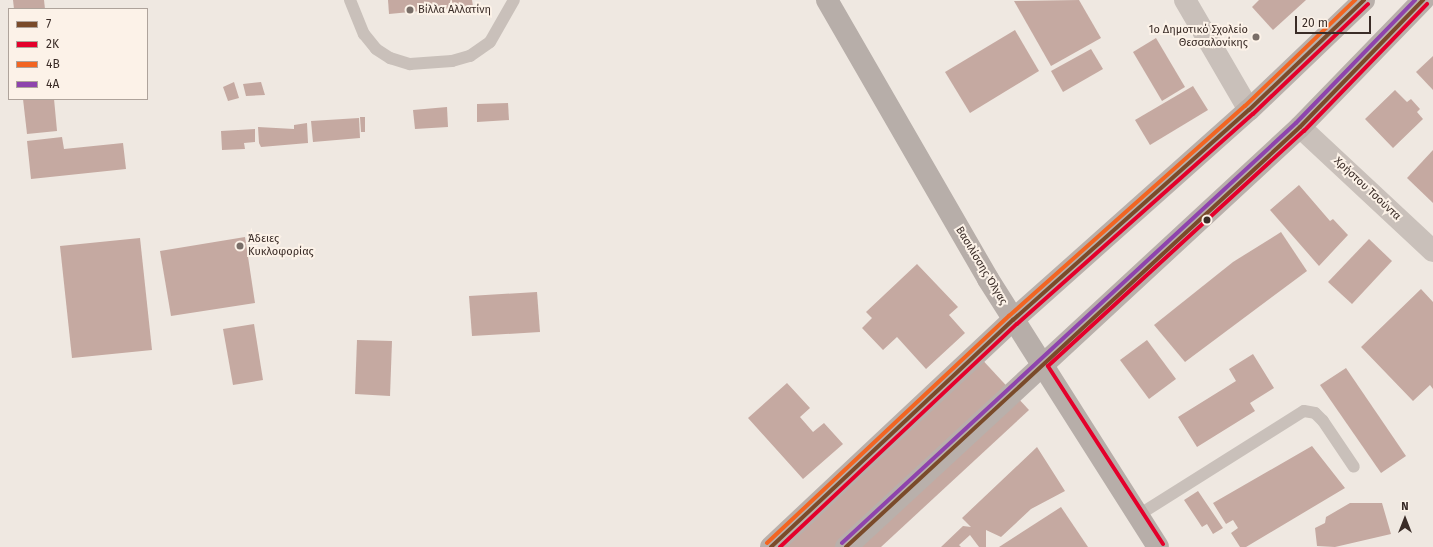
<!DOCTYPE html>
<html>
<head>
<meta charset="utf-8">
<style>
	body { margin:0 }
	#map { position:relative; width:1433px; height:547px; overflow:hidden; background:#efe8e1; font-family:"Fira Sans",sans-serif }
	div>[style] { position:absolute }
	.building>* { inset:0; background:#c5a9a1 }
	.lane>* { height:12px; margin:-6px; padding:0 6px; transform-origin:6px; border-radius:6px; background:#c9c0ba }
	.street>* { height:22px; margin:-11px; padding:0 11px; transform-origin:11px; border-radius:11px; background:#c9c0ba }
	.secondary>* { height:22px; margin:-11px; padding:0 11px; transform-origin:11px; border-radius:11px; background:#b9b0ab }
	.primary>* { height:22px; margin:-11px; padding:0 11px; transform-origin:11px; border-radius:11px; background:#b7aea9 }
	.bus-1>* { height:4px; margin:-2px; padding:0 2px; transform-origin:2px; border-radius:2px; background:#7a4b2a }
	.bus-2>* { height:4px; margin:-2px; padding:0 2px; transform-origin:2px; border-radius:2px; background:#e4002b }
	.bus-3>* { height:4px; margin:-2px; padding:0 2px; transform-origin:2px; border-radius:2px; background:#f26522 }
	.bus-4>* { height:4px; margin:-2px; padding:0 2px; transform-origin:2px; border-radius:2px; background:#8e44ad }
	.dots>* { width:11px; height:11px; translate:-50% -50%; box-sizing:border-box; border:2px solid #fcf2e8; border-radius:50% }
	span { translate:-50% -50%; white-space:nowrap; text-align:center; line-height:1.15; -webkit-text-stroke:4px #fcf2e8; paint-order:stroke }
	.poi-label { font-size:11px; color:#3a2c27 }
	.left { translate:0 -50%; text-align:left }
	.right { translate:-100% -50%; text-align:right }
	.street-label { font-size:11px; color:#3a2c27 }
	.legend { position:absolute; left:8px; top:8px; width:140px; height:92px; box-sizing:border-box; background:#fcf2e8; border:1px solid #aea39b; margin:0; padding:5px 7px; list-style:none; font-size:12px; color:#3a2c27 }
	.legend li { display:flex; align-items:center; gap:8px; height:20px }
	.legend b { width:20px; border:1px solid #aea39b }
	.north { position:absolute; left:1385px; top:499px; width:40px; height:40px; -webkit-text-stroke:3px #fcf2e8; paint-order:stroke; rotate:0deg; font-size:11px; font-weight:700; line-height:16px; text-align:center; color:#3a2c27 }
	.north::after { content:''; display:block; margin:auto; width:14px; height:18px; background:#3a2c27; clip-path:polygon(50% 0,100% 100%,50% 72%,0 100%) }
	.scale { position:absolute; left:1295px; top:16px; width:76px; height:18px; box-sizing:border-box; border:2px solid #3a2c27; border-top:0; padding-left:5px; font-size:12px; line-height:14px; white-space:nowrap; color:#3a2c27; -webkit-text-stroke:3px #fcf2e8; paint-order:stroke }
</style>
</head>
<body>
<div id="map">
	<div class="building">
		<i style="clip-path:polygon(13px 0,44px 0,45px 9px,14px 9px)"></i>
		<i style="clip-path:polygon(388px 0,472px 0,473px 6px,389px 14px)"></i>
		<i style="clip-path:polygon(1079px 0,1101px 38px,1051px 66px,1014px 1px)"></i>
		<i style="clip-path:polygon(1259px 0,1306px 0,1273px 30px,1252px 7px)"></i>
		<i style="clip-path:polygon(1015px 30px,1039px 71px,970px 113px,945px 72px)"></i>
		<i style="clip-path:polygon(1156px 38px,1185px 87px,1162px 101px,1133px 52px)"></i>
		<i style="clip-path:polygon(1091px 49px,1103px 69px,1063px 92px,1051px 71px)"></i>
		<i style="clip-path:polygon(1433px 56px,1433px 90px,1416px 72px)"></i>
		<i style="clip-path:polygon(234px 82px,239px 98px,228px 101px,223px 87px)"></i>
		<i style="clip-path:polygon(261px 82px,265px 95px,246px 96px,243px 84px)"></i>
		<i style="clip-path:polygon(1193px 86px,1208px 110px,1150px 145px,1135px 120px)"></i>
		<i style="clip-path:polygon(1395px 90px,1407px 102px,1411px 99px,1420px 109px,1417px 112px,1423px 119px,1393px 148px,1365px 119px)"></i>
		<i style="clip-path:polygon(23px 99px,54px 99px,57px 131px,27px 134px)"></i>
		<i style="clip-path:polygon(508px 103px,509px 120px,477px 122px,477px 104px)"></i>
		<i style="clip-path:polygon(447px 107px,448px 127px,415px 129px,413px 110px)"></i>
		<i style="clip-path:polygon(360px 117px,365px 117px,365px 132px,361px 132px)"></i>
		<i style="clip-path:polygon(359px 118px,360px 138px,313px 142px,311px 121px)"></i>
		<i style="clip-path:polygon(307px 123px,308px 143px,261px 147px,259px 143px,258px 127px,294px 129px,294px 125px)"></i>
		<i style="clip-path:polygon(255px 129px,255px 142px,244px 143px,245px 149px,222px 150px,221px 131px)"></i>
		<i style="clip-path:polygon(62px 137px,64px 149px,123px 143px,126px 169px,31px 179px,27px 141px)"></i>
		<i style="clip-path:polygon(1433px 150px,1433px 203px,1407px 178px)"></i>
		<i style="clip-path:polygon(1299px 185px,1330px 221px,1333px 219px,1348px 235px,1319px 266px,1270px 210px)"></i>
		<i style="clip-path:polygon(1281px 232px,1307px 271px,1185px 362px,1154px 325px,1233px 262px)"></i>
		<i style="clip-path:polygon(245px 237px,255px 303px,171px 316px,160px 251px)"></i>
		<i style="clip-path:polygon(140px 238px,152px 350px,72px 358px,60px 246px)"></i>
		<i style="clip-path:polygon(1369px 239px,1392px 261px,1352px 304px,1328px 282px)"></i>
		<i style="clip-path:polygon(917px 264px,958px 307px,949px 315px,965px 333px,926px 369px,897px 337px,883px 350px,862px 328px,872px 318px,866px 312px)"></i>
		<i style="clip-path:polygon(1421px 289px,1433px 302px,1433px 389px,1430px 385px,1413px 401px,1361px 347px)"></i>
		<i style="clip-path:polygon(537px 292px,540px 332px,472px 336px,469px 296px)"></i>
		<i style="clip-path:polygon(254px 324px,263px 380px,233px 385px,223px 329px)"></i>
		<i style="clip-path:polygon(357px 340px,392px 341px,390px 396px,355px 394px)"></i>
		<i style="clip-path:polygon(1147px 340px,1176px 379px,1149px 399px,1120px 360px)"></i>
		<i style="clip-path:polygon(977px 354px,1029px 410px,881px 547px,770px 547px)"></i>
		<i style="clip-path:polygon(1253px 354px,1274px 388px,1250px 403px,1255px 411px,1197px 447px,1178px 417px,1236px 381px,1229px 369px)"></i>
		<i style="clip-path:polygon(1346px 368px,1406px 456px,1381px 473px,1320px 385px)"></i>
		<i style="clip-path:polygon(787px 383px,810px 408px,800px 417px,813px 432px,824px 423px,843px 444px,803px 479px,748px 418px)"></i>
		<i style="clip-path:polygon(1312px 446px,1345px 488px,1246px 547px,1240px 547px,1231px 533px,1238px 528px,1233px 520px,1226px 524px,1213px 503px)"></i>
		<i style="clip-path:polygon(1037px 447px,1065px 491px,1031px 509px,1001px 537px,986px 530px,986px 547px,979px 547px,970px 535px,959px 545px,961px 547px,941px 547px,963px 526px,971px 527px,962px 518px)"></i>
		<i style="clip-path:polygon(1198px 491px,1223px 528px,1213px 534px,1207px 524px,1202px 527px,1184px 500px)"></i>
		<i style="clip-path:polygon(1350px 503px,1382px 503px,1391px 534px,1335px 547px,1317px 546px,1315px 528px,1325px 523px,1326px 517px)"></i>
		<i style="clip-path:polygon(1061px 507px,1088px 547px,999px 547px)"></i>
	</div>
	<div class="lane">
		<i style="left:350px;top:0;width:37px;rotate:68deg"></i>
		<i style="left:364px;top:34px;width:19px;rotate:51deg"></i>
		<i style="left:376px;top:49px;width:17px;rotate:33deg"></i>
		<i style="left:390px;top:58px;width:21px;rotate:17deg"></i>
		<i style="left:410px;top:64px;width:42px;rotate:-4.1deg"></i>
		<i style="left:452px;top:61px;width:19px;rotate:-16deg"></i>
		<i style="left:470px;top:56px;width:24px;rotate:-35deg"></i>
		<i style="left:490px;top:42px;width:48px;rotate:-60.3deg"></i>
		<i style="left:1137px;top:516px;width:197px;rotate:-32.2deg"></i>
		<i style="left:1304px;top:411px;width:11px;rotate:10deg"></i>
		<i style="left:1315px;top:413px;width:11px;rotate:45deg"></i>
		<i style="left:1323px;top:421px;width:55px;rotate:56deg"></i>
	</div>
	<div class="street">
		<i style="left:1185px;top:0;width:127px;rotate:59.8deg"></i>
		<i style="left:1300px;top:127px;width:182px;rotate:43deg"></i>
	</div>
	<div class="secondary">
		<i style="left:771px;top:547px;width:332px;rotate:-43.2deg"></i>
		<i style="left:1013px;top:320px;width:316px;rotate:-41.7deg"></i>
		<i style="left:1249px;top:110px;width:159px;rotate:-43.7deg"></i>
		<i style="left:846px;top:547px;width:618px;rotate:-42.77deg"></i>
		<i style="left:1300px;top:127px;width:177px;rotate:-45.9deg"></i>
	</div>
	<div class="primary">
		<i style="left:827px;top:0;width:322px;rotate:60deg"></i>
		<i style="left:988px;top:279px;width:317px;rotate:57.6deg"></i>
	</div>
	<div class="bus-1">
		<i style="left:771px;top:547px;width:332px;rotate:-43.2deg"></i>
		<i style="left:1013px;top:320px;width:316px;rotate:-41.7deg"></i>
		<i style="left:1249px;top:110px;width:159px;rotate:-43.7deg"></i>
		<i style="left:846px;top:547px;width:618px;rotate:-42.77deg"></i>
		<i style="left:1300px;top:127px;width:177px;rotate:-45.9deg"></i>
	</div>
	<div class="bus-2">
		<i style="left:1163px;top:544px;width:212px;rotate:-122.9deg"></i>
		<i style="left:1048px;top:366px;width:348px;rotate:-42.6deg"></i>
		<i style="left:1304px;top:131px;width:177px;rotate:-45.9deg"></i>
		<i style="left:780px;top:547px;width:325px;rotate:-43.3deg"></i>
		<i style="left:1017px;top:324px;width:316px;rotate:-41.7deg"></i>
		<i style="left:1253px;top:114px;width:159px;rotate:-43.7deg"></i>
	</div>
	<div class="bus-3">
		<i style="left:767px;top:543px;width:332px;rotate:-43.2deg"></i>
		<i style="left:1009px;top:316px;width:316px;rotate:-41.7deg"></i>
		<i style="left:1245px;top:106px;width:153px;rotate:-43.9deg"></i>
	</div>
	<div class="bus-4">
		<i style="left:842px;top:543px;width:618px;rotate:-42.77deg"></i>
		<i style="left:1296px;top:123px;width:171px;rotate:-45.9deg"></i>
	</div>
	<div class="dots">
		<i style="left:410px;top:10px;background:#796e68"></i>
		<i style="left:1256px;top:37px;background:#796e68"></i>
		<i style="left:1207px;top:220px;background:#3a2c27"></i>
		<i style="left:240px;top:246px;background:#796e68"></i>
	</div>
	<div class="poi-label">
		<span class="left" style="left:418px;top:10px">Βίλλα Αλλατίνη</span>
		<span class="right" style="left:1248px;top:37px">1ο Δημοτικό Σχολείο<br>Θεσσαλονίκης</span>
		<span class="left" style="left:248px;top:246px">Άδειες<br>Κυκλοφορίας</span>
	</div>
	<div class="street-label">
		<span style="left:1367px;top:189px;rotate:43deg">Χρήστου Τσούντα</span>
		<span style="left:981px;top:266px;rotate:59deg">Βασιλίσσης Όλγας</span>
	</div>
	<ul class="legend">
	<li><b style="height:5px;background:#7a4b2a"></b>7</li>
	<li><b style="height:5px;background:#e4002b"></b>2Κ</li>
	<li><b style="height:5px;background:#f26522"></b>4Β</li>
	<li><b style="height:5px;background:#8e44ad"></b>4Α</li>
	</ul>
	<div class="north">N</div>
	<div class="scale">20 m</div>
</div>
</body>
</html>
